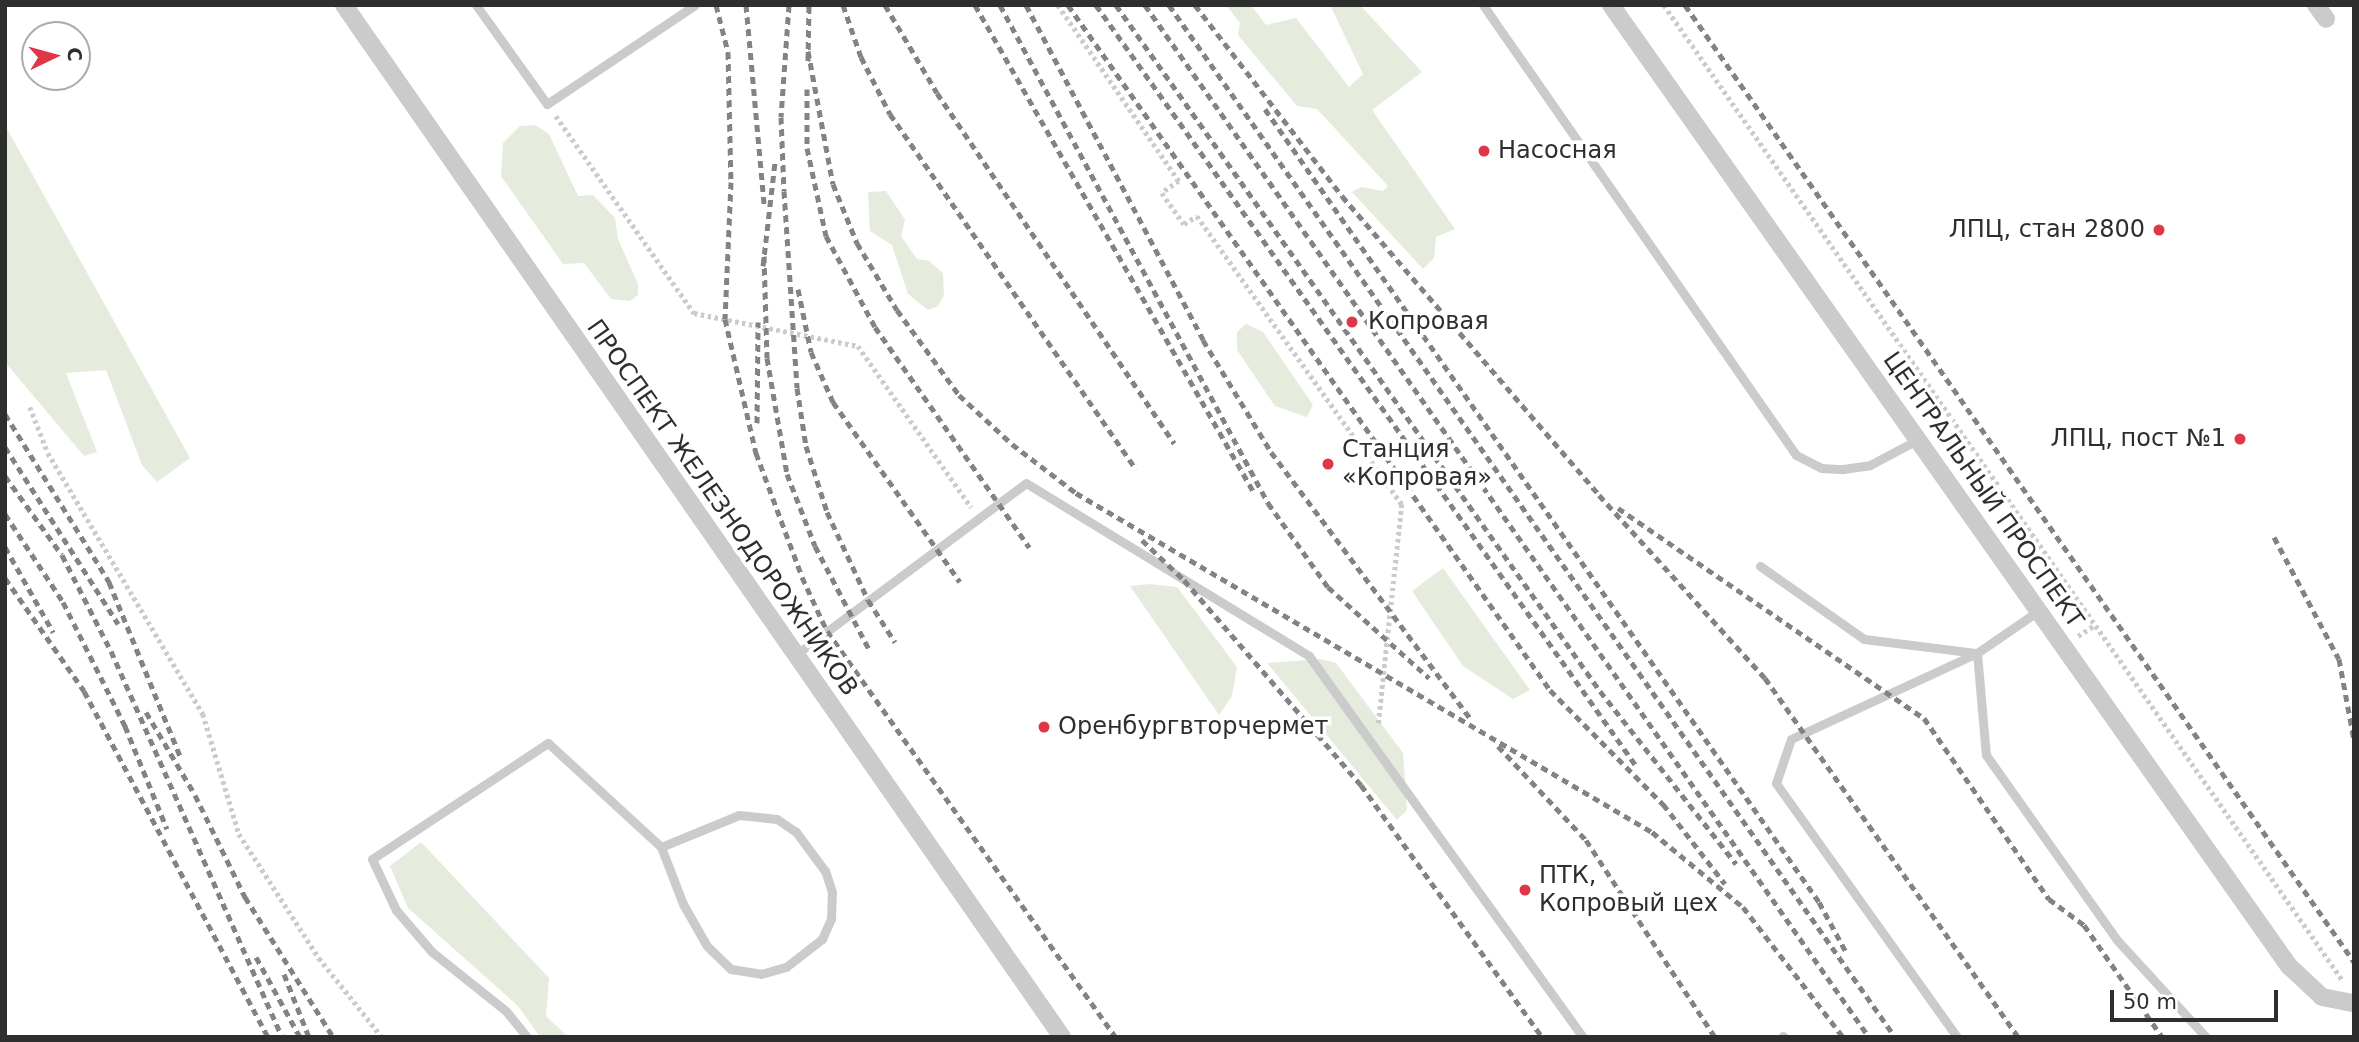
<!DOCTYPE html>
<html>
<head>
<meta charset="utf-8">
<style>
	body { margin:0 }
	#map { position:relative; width:2359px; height:1042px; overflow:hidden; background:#fff; font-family:"DejaVu Sans",sans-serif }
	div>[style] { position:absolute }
	.green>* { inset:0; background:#e5ebdd }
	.path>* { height:4.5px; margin-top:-2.25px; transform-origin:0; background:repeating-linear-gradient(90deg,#cbcbcb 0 3.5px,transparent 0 7px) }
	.lane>* { height:9px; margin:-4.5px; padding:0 4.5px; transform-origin:4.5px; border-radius:4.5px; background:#cbcbcb }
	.street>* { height:18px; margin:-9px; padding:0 9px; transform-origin:9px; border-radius:9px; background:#cbcbcb }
	.rail>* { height:5px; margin-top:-2.5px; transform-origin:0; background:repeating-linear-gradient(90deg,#838383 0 7px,transparent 0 12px) }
	.dots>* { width:19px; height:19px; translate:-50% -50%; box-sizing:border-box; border:4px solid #fff; border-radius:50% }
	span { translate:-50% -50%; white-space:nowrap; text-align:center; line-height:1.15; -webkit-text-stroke:7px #fff; paint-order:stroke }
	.poi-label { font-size:24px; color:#2e2e2e }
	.left { translate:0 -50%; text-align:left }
	.right { translate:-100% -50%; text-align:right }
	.street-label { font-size:24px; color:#2e2e2e }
	.frame { position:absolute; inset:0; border:7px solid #2e2e2e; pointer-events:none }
	.north { position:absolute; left:21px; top:21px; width:70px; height:70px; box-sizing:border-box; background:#fff; border:2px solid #ababab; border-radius:50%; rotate:85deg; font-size:19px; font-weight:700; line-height:28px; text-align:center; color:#2e2e2e }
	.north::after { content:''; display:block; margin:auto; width:24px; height:32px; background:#de3747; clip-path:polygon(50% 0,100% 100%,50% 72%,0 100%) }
	.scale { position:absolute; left:2110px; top:990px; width:168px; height:32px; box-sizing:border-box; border:4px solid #2e2e2e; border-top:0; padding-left:9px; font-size:21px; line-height:24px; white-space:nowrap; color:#2e2e2e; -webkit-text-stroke:5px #fff; paint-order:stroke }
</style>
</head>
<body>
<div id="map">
	<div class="green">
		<i style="clip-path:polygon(1226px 5px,1251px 5px,1266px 25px,1296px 18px,1349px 87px,1363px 74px,1330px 5px,1360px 5px,1422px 72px,1372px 110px,1455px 229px,1436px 237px,1434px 258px,1423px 269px,1352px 192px,1361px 187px,1383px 191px,1388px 186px,1317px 109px,1297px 106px,1238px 35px,1240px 23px)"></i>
		<i style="clip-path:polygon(535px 125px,549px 134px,578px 196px,593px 195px,615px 218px,618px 239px,638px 284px,638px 295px,630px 301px,611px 299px,584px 263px,563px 264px,501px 176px,503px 143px,520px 126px)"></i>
		<i style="clip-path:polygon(6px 127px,190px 458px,157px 482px,142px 465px,106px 370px,66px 373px,97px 452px,84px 456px,5px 362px)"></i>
		<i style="clip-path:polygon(886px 191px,905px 220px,901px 236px,917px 259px,929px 261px,943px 273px,944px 295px,938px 306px,928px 310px,908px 294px,892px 245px,870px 231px,868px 192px)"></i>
		<i style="clip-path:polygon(1246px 324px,1263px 332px,1313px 405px,1307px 417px,1275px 406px,1237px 350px,1237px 332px)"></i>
		<i style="clip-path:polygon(1443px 568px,1530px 690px,1513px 699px,1463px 666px,1412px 591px)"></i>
		<i style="clip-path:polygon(1150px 584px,1177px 587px,1237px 667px,1232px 696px,1219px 715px,1130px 586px)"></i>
		<i style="clip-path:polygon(1321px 659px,1336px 663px,1403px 753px,1407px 810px,1397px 820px,1267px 663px)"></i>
		<i style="clip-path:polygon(421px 842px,549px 978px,546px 1016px,568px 1037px,540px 1037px,518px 1006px,408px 908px,390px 866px)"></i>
	</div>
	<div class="path">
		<i style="left:1058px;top:5px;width:214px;rotate:55.5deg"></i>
		<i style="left:1179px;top:181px;width:21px;rotate:145deg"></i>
		<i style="left:1162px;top:193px;width:38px;rotate:55deg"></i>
		<i style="left:1184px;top:224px;width:15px;rotate:-32deg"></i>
		<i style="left:1197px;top:216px;width:354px;rotate:54.6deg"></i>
		<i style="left:1402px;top:504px;width:224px;rotate:96.1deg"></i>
		<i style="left:1664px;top:5px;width:1189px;rotate:55.17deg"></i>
		<i style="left:556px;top:116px;width:241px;rotate:55deg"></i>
		<i style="left:694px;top:313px;width:167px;rotate:11.4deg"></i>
		<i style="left:858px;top:346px;width:197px;rotate:54.9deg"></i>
		<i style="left:30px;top:407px;width:49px;rotate:68.6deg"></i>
		<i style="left:48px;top:453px;width:304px;rotate:59.3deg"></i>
		<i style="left:203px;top:714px;width:125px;rotate:73.3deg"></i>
		<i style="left:239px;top:834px;width:148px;rotate:57.2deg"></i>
		<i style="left:319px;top:958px;width:101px;rotate:51.4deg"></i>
		<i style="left:2078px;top:636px;width:20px;rotate:-33deg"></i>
	</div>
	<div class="lane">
		<i style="left:476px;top:5px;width:122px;rotate:54.4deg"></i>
		<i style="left:547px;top:104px;width:178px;rotate:-33.8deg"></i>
		<i style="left:1483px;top:5px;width:548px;rotate:55.18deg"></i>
		<i style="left:1796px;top:455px;width:28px;rotate:27deg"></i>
		<i style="left:1821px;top:468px;width:22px;rotate:3deg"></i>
		<i style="left:1843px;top:469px;width:27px;rotate:-8deg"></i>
		<i style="left:1870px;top:465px;width:53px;rotate:-28deg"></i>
		<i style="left:1760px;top:566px;width:127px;rotate:35.1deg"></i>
		<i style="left:1864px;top:639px;width:114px;rotate:7.1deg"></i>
		<i style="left:1977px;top:653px;width:74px;rotate:-34.5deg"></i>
		<i style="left:794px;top:656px;width:289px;rotate:-36.7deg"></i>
		<i style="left:1026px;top:483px;width:332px;rotate:31.4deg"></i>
		<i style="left:1309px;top:656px;width:469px;rotate:54.3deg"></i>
		<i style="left:1783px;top:1036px;width:1px;rotate:90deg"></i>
		<i style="left:527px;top:1037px;width:33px;rotate:-129deg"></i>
		<i style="left:506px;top:1011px;width:95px;rotate:-141.4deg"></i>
		<i style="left:432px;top:952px;width:55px;rotate:-130.6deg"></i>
		<i style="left:396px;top:910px;width:56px;rotate:-115.2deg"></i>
		<i style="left:372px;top:859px;width:211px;rotate:-33.4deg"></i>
		<i style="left:548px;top:743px;width:154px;rotate:42.6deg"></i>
		<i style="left:661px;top:847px;width:61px;rotate:68.9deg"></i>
		<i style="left:683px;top:904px;width:48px;rotate:60.3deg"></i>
		<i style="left:707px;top:946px;width:33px;rotate:44deg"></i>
		<i style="left:731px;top:969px;width:30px;rotate:9deg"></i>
		<i style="left:761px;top:974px;width:26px;rotate:-16deg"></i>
		<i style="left:786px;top:967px;width:46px;rotate:-37.9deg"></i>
		<i style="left:822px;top:939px;width:22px;rotate:-66deg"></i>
		<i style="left:831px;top:919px;width:27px;rotate:-88deg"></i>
		<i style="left:832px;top:892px;width:22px;rotate:-108deg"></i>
		<i style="left:825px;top:871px;width:49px;rotate:-126.6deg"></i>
		<i style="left:796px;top:832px;width:23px;rotate:-146deg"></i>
		<i style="left:777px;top:819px;width:38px;rotate:-174deg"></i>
		<i style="left:739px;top:815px;width:84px;rotate:157.7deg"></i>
		<i style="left:1957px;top:1037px;width:312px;rotate:-125.5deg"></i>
		<i style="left:1776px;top:783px;width:46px;rotate:-71.2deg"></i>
		<i style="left:1791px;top:739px;width:205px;rotate:-24.8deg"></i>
		<i style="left:1977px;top:653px;width:102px;rotate:85deg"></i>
		<i style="left:1986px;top:755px;width:227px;rotate:54.7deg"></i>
		<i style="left:2117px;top:940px;width:132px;rotate:47.5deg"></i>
	</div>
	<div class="street">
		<i style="left:344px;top:5px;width:1257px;rotate:55.17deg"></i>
		<i style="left:1611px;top:5px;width:1176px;rotate:54.8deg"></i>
		<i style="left:2289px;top:966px;width:45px;rotate:43.2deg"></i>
		<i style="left:2322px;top:997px;width:33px;rotate:11deg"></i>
		<i style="left:2316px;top:5px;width:17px;rotate:54deg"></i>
	</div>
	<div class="rail">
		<i style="left:716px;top:5px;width:49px;rotate:75.7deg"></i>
		<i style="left:728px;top:52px;width:130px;rotate:88.7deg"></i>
		<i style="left:731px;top:182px;width:137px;rotate:92.5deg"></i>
		<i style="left:725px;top:319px;width:138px;rotate:77deg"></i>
		<i style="left:756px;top:453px;width:132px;rotate:69.6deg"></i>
		<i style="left:802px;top:577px;width:60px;rotate:65.2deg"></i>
		<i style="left:827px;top:631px;width:498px;rotate:54.6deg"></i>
		<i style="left:746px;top:5px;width:200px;rotate:84.8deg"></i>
		<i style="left:789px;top:5px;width:112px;rotate:94.1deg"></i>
		<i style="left:781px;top:117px;width:74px;rotate:87.7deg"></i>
		<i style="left:784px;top:191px;width:197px;rotate:86.2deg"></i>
		<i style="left:797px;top:388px;width:59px;rotate:81.2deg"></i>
		<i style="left:806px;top:446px;width:69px;rotate:72.3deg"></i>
		<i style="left:827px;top:512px;width:97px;rotate:65deg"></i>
		<i style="left:868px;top:600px;width:50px;rotate:57.3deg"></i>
		<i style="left:843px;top:5px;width:55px;rotate:70.9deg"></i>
		<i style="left:861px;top:57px;width:64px;rotate:63deg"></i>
		<i style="left:890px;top:114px;width:432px;rotate:55.3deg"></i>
		<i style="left:885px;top:5px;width:102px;rotate:59.4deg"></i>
		<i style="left:937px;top:93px;width:423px;rotate:55.9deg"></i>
		<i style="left:975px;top:5px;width:560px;rotate:60.23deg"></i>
		<i style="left:1000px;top:5px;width:566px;rotate:61.71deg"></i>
		<i style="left:1268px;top:503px;width:103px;rotate:54.5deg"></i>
		<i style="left:1328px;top:587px;width:136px;rotate:42deg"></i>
		<i style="left:1026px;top:5px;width:379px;rotate:62.1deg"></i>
		<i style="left:1203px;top:340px;width:131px;rotate:58.7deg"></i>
		<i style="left:1271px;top:452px;width:334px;rotate:53.2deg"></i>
		<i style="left:1068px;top:5px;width:838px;rotate:54.87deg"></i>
		<i style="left:1550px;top:690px;width:161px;rotate:45.3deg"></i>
		<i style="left:1663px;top:804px;width:101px;rotate:52.2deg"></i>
		<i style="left:1096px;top:5px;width:935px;rotate:54.63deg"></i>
		<i style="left:1116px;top:5px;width:840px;rotate:54.8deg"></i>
		<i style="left:1600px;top:691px;width:220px;rotate:51.8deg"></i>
		<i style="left:1145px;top:5px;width:1261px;rotate:54.95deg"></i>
		<i style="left:1169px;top:5px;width:1262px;rotate:54.87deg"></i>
		<i style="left:1195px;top:5px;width:241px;rotate:52.4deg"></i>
		<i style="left:1342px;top:196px;width:394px;rotate:49.3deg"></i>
		<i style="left:1599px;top:495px;width:247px;rotate:47.8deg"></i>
		<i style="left:1765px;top:678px;width:439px;rotate:54.8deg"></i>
		<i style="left:1685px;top:5px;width:1168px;rotate:55.04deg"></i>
		<i style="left:808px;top:51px;width:135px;rotate:79.4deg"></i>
		<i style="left:833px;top:184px;width:64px;rotate:67.9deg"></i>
		<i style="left:857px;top:243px;width:78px;rotate:59.2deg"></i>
		<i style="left:897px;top:310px;width:105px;rotate:53.9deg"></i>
		<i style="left:959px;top:395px;width:72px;rotate:42.8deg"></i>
		<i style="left:1012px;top:444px;width:81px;rotate:37.4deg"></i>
		<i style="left:1076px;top:493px;width:668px;rotate:30.48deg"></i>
		<i style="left:1652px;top:832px;width:118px;rotate:39.5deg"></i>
		<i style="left:1743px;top:907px;width:164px;rotate:52.4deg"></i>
		<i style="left:808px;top:61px;width:56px;rotate:-89deg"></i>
		<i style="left:807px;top:89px;width:59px;rotate:90deg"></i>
		<i style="left:807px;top:148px;width:90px;rotate:77.8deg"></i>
		<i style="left:826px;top:236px;width:103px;rotate:61.7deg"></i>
		<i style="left:875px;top:327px;width:269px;rotate:55deg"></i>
		<i style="left:1265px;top:109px;width:967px;rotate:55.06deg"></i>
		<i style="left:1819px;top:902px;width:55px;rotate:61.6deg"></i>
		<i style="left:764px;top:256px;width:102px;rotate:88.3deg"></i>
		<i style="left:767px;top:358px;width:118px;rotate:80.2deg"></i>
		<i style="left:787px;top:474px;width:77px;rotate:68.7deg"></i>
		<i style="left:815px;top:546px;width:119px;rotate:62.4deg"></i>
		<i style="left:763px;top:266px;width:105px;rotate:-83.4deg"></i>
		<i style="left:798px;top:289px;width:64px;rotate:78.3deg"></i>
		<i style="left:811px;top:352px;width:55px;rotate:66.3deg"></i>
		<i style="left:833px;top:402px;width:220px;rotate:54.8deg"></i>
		<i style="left:5px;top:414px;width:198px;rotate:58.2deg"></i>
		<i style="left:109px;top:582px;width:188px;rotate:67.8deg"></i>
		<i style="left:757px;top:423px;width:101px;rotate:-89.4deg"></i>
		<i style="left:5px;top:447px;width:210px;rotate:57.4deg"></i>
		<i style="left:5px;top:476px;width:97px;rotate:54.2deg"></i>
		<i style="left:62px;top:555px;width:108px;rotate:63deg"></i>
		<i style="left:111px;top:651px;width:422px;rotate:66.1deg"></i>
		<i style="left:1618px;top:508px;width:371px;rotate:34.5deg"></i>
		<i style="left:1924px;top:718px;width:220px;rotate:55.4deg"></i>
		<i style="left:2049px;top:899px;width:44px;rotate:36.6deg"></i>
		<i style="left:2084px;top:925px;width:136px;rotate:55.1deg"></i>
		<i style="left:5px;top:514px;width:105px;rotate:56.6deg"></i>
		<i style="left:63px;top:602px;width:139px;rotate:63.4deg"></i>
		<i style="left:125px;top:726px;width:111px;rotate:67.8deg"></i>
		<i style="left:2274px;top:537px;width:138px;rotate:62deg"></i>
		<i style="left:2339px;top:659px;width:82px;rotate:79.5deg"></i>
		<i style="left:1142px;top:540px;width:58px;rotate:43.6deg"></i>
		<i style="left:1184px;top:580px;width:271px;rotate:49.2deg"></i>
		<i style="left:1361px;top:785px;width:310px;rotate:54.3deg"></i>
		<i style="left:5px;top:547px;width:98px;rotate:60.5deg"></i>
		<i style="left:5px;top:578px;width:138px;rotate:55deg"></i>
		<i style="left:84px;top:691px;width:392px;rotate:62deg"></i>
		<i style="left:146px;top:712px;width:96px;rotate:59.4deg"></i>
		<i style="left:195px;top:795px;width:114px;rotate:63.9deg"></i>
		<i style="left:245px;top:897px;width:165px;rotate:57.8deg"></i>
		<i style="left:1498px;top:746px;width:129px;rotate:46.9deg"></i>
		<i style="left:1586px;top:840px;width:235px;rotate:56.8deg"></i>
		<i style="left:256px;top:957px;width:91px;rotate:61.2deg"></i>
		<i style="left:284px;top:974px;width:68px;rotate:68.4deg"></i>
	</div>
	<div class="dots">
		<i style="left:1484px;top:151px;background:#de3747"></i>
		<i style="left:2159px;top:230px;background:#de3747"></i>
		<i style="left:1352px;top:322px;background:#de3747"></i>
		<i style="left:2240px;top:439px;background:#de3747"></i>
		<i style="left:1328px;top:464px;background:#de3747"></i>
		<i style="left:1044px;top:727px;background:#de3747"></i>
		<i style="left:1525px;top:890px;background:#de3747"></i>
	</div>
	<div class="poi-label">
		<span class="left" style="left:1498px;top:151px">Насосная</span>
		<span class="right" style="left:2145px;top:230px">ЛПЦ, стан 2800</span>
		<span class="left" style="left:1368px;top:322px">Копровая</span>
		<span class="right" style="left:2226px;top:439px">ЛПЦ, пост №1</span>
		<span class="left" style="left:1342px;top:464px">Станция<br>«Копровая»</span>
		<span class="left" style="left:1058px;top:727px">Оренбургвторчермет</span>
		<span class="left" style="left:1539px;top:890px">ПТК,<br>Копровый цех</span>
	</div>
	<div class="street-label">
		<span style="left:1983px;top:490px;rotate:55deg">ЦЕНТРАЛЬНЫЙ ПРОСПЕКТ</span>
		<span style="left:722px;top:508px;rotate:55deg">ПРОСПЕКТ ЖЕЛЕЗНОДОРОЖНИКОВ</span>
	</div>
	<div class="frame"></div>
	<div class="north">С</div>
	<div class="scale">50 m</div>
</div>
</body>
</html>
